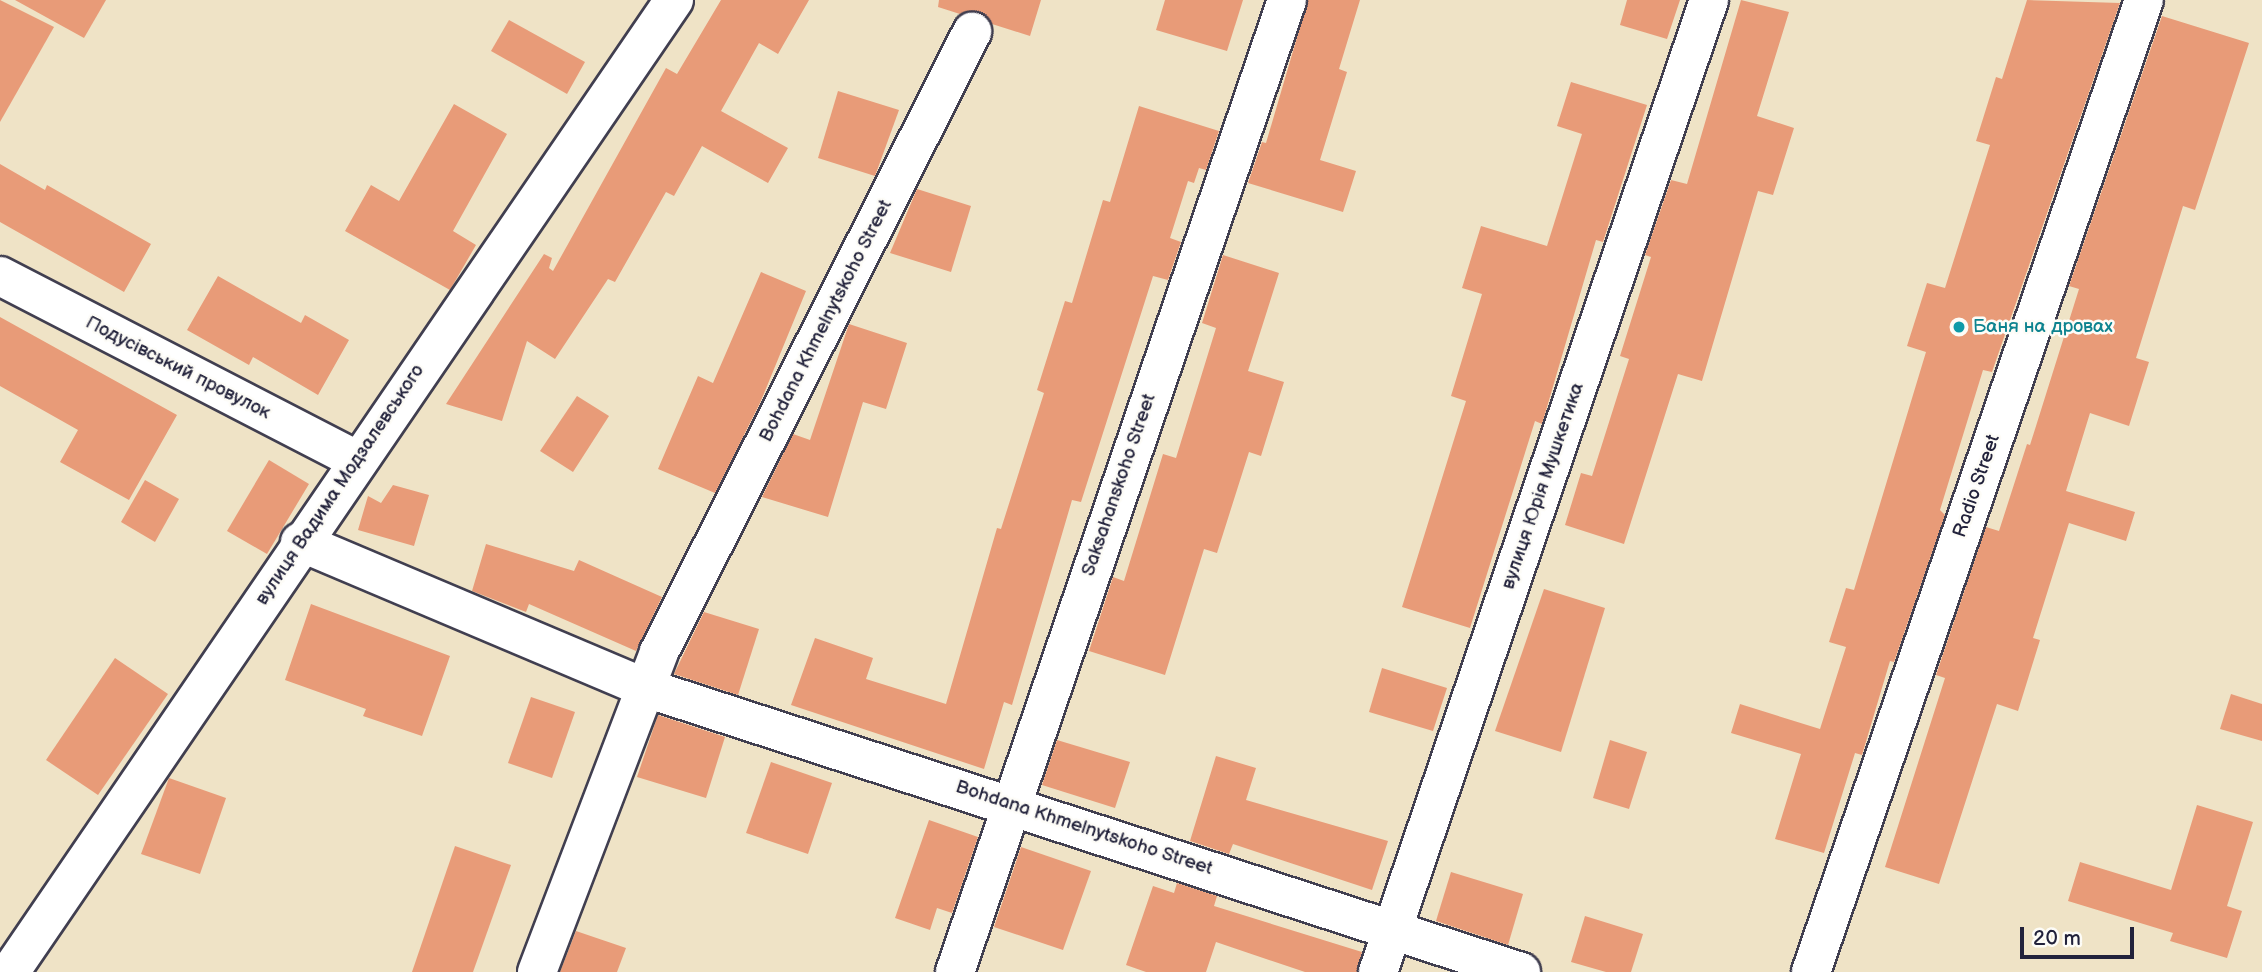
<!DOCTYPE html>
<html>
<head>
<meta charset="utf-8">
<style>
	body { margin:0 }
	#map { position:relative; width:2262px; height:972px; overflow:hidden; background:#efe3c6; font-family:"Balsamiq Sans",sans-serif }
	div>[style] { position:absolute }
	.building>* { inset:0; background:#e89b78 }
	.roads { filter:drop-shadow(2px 0 #413f50) drop-shadow(-2px 0 #413f50) drop-shadow(0 2px #413f50) drop-shadow(0 -2px #413f50) }
	.street>* { height:38px; margin:-19px; padding:0 19px; transform-origin:19px; border-radius:19px; background:#fff }
	.dots>* { width:19px; height:19px; translate:-50% -50%; box-sizing:border-box; border:4px solid #fdfcf7; border-radius:50% }
	span { translate:-50% -50%; white-space:nowrap; text-align:center; line-height:1.15; -webkit-text-stroke:5px #fdfcf7; paint-order:stroke }
	.street-label { font-size:19px; color:#22223b }
	.culture-label { font-size:19px; color:#0d838f }
	.left { translate:0 -50%; text-align:left }
	.scale { position:absolute; left:2020px; top:927px; width:114px; height:32px; box-sizing:border-box; border:4px solid #22223b; border-top:0; padding-left:9px; font-size:21px; line-height:24px; white-space:nowrap; color:#22223b; -webkit-text-stroke:5px #fdfcf7; paint-order:stroke }
</style>
</head>
<body>
<div id="map">
	<div class="building">
		<i style="clip-path:polygon(0 0,54px 27px,0 122px)"></i>
		<i style="clip-path:polygon(15px 0,106px 0,84px 38px)"></i>
		<i style="clip-path:polygon(721px 0,809px 0,778px 54px,759px 43px,721px 111px,788px 148px,768px 183px,702px 146px,674px 196px,666px 192px,615px 282px,608px 279px,555px 359px,527px 341px,502px 421px,446px 404px,544px 254px,552px 258px,549px 268px,553px 271px,666px 68px,677px 74px)"></i>
		<i style="clip-path:polygon(939px 0,1041px 0,1030px 36px,992px 24px,981px 12px,960px 14px,938px 7px)"></i>
		<i style="clip-path:polygon(1165px 0,1243px 0,1227px 51px,1156px 30px)"></i>
		<i style="clip-path:polygon(1308px 0,1360px 0,1339px 69px,1347px 72px,1320px 160px,1356px 171px,1343px 212px,1248px 183px,1262px 142px,1266px 143px)"></i>
		<i style="clip-path:polygon(1627px 0,1680px 0,1667px 39px,1620px 25px)"></i>
		<i style="clip-path:polygon(1741px 0,1789px 12px,1757px 116px,1794px 128px,1773px 195px,1758px 191px,1702px 381px,1678px 374px,1624px 544px,1565px 525px,1581px 473px,1592px 476px,1629px 359px,1620px 356px,1651px 257px,1645px 255px,1671px 180px,1687px 184px)"></i>
		<i style="clip-path:polygon(2027px 0,2120px 3px,1992px 372px,1983px 370px,1940px 510px,1945px 515px,1894px 662px,1890px 661px,1862px 755px,1855px 753px,1824px 853px,1775px 839px,1801px 754px,1731px 733px,1740px 704px,1820px 729px,1846px 647px,1829px 642px,1846px 588px,1854px 590px,1926px 352px,1907px 346px,1927px 283px,1945px 288px,1990px 145px,1976px 141px,1996px 77px,2002px 79px)"></i>
		<i style="clip-path:polygon(2162px 16px,2249px 43px,2195px 210px,2183px 206px,2136px 358px,2149px 362px,2129px 426px,2090px 413px,2066px 491px,2135px 512px,2126px 541px,2069px 523px,2033px 638px,2040px 640px,2018px 711px,1997px 704px,1939px 884px,1885px 867px,1945px 678px,1936px 675px,1986px 527px,1999px 531px,2027px 444px,2030px 445px,2079px 289px,2069px 286px)"></i>
		<i style="clip-path:polygon(509px 20px,585px 62px,567px 94px,491px 51px)"></i>
		<i style="clip-path:polygon(1571px 82px,1647px 105px,1603px 242px,1596px 240px,1542px 424px,1535px 421px,1470px 628px,1402px 607px,1466px 401px,1451px 396px,1482px 294px,1462px 288px,1481px 226px,1547px 246px,1582px 134px,1557px 126px)"></i>
		<i style="clip-path:polygon(838px 91px,899px 110px,875px 176px,818px 158px)"></i>
		<i style="clip-path:polygon(454px 104px,507px 134px,453px 231px,476px 245px,450px 290px,345px 231px,371px 185px,399px 201px)"></i>
		<i style="clip-path:polygon(1139px 106px,1219px 131px,1206px 170px,1199px 168px,1194px 183px,1188px 181px,1170px 238px,1181px 242px,1168px 280px,1153px 276px,1081px 502px,1072px 500px,1012px 705px,1004px 702px,984px 769px,791px 705px,815px 638px,873px 658px,866px 679px,946px 704px,997px 528px,1001px 529px,1044px 393px,1037px 390px,1065px 301px,1072px 303px,1103px 200px,1110px 202px)"></i>
		<i style="clip-path:polygon(0 164px,45px 190px,47px 185px,151px 244px,124px 292px,0 222px)"></i>
		<i style="clip-path:polygon(917px 189px,971px 206px,951px 272px,890px 253px)"></i>
		<i style="clip-path:polygon(1223px 255px,1279px 273px,1248px 371px,1284px 382px,1261px 456px,1249px 452px,1217px 553px,1204px 549px,1165px 675px,1089px 651px,1113px 577px,1124px 581px,1163px 454px,1176px 458px,1216px 328px,1202px 323px)"></i>
		<i style="clip-path:polygon(761px 272px,806px 291px,760px 403px,715px 493px,658px 469px,698px 376px,713px 383px)"></i>
		<i style="clip-path:polygon(218px 276px,301px 323px,305px 315px,349px 340px,318px 395px,253px 357px,249px 365px,187px 330px)"></i>
		<i style="clip-path:polygon(0 317px,177px 415px,129px 500px,60px 462px,78px 430px,0 386px)"></i>
		<i style="clip-path:polygon(849px 324px,907px 343px,886px 409px,863px 402px,828px 517px,762px 497px,793px 434px,810px 440px)"></i>
		<i style="clip-path:polygon(577px 396px,609px 416px,573px 472px,540px 451px)"></i>
		<i style="clip-path:polygon(269px 460px,309px 484px,267px 554px,227px 531px)"></i>
		<i style="clip-path:polygon(145px 480px,179px 499px,155px 542px,121px 522px)"></i>
		<i style="clip-path:polygon(393px 485px,429px 495px,414px 546px,358px 530px,368px 496px,381px 503px)"></i>
		<i style="clip-path:polygon(486px 544px,574px 571px,579px 560px,662px 597px,636px 651px,529px 604px,526px 612px,472px 591px)"></i>
		<i style="clip-path:polygon(1544px 589px,1605px 608px,1561px 752px,1495px 731px)"></i>
		<i style="clip-path:polygon(311px 604px,450px 656px,422px 736px,363px 716px,366px 709px,285px 680px)"></i>
		<i style="clip-path:polygon(704px 612px,759px 629px,738px 695px,674px 674px)"></i>
		<i style="clip-path:polygon(115px 658px,168px 694px,98px 795px,46px 760px)"></i>
		<i style="clip-path:polygon(1382px 668px,1447px 688px,1433px 731px,1369px 712px)"></i>
		<i style="clip-path:polygon(2231px 694px,2262px 704px,2262px 741px,2220px 729px)"></i>
		<i style="clip-path:polygon(531px 697px,575px 712px,552px 778px,508px 763px)"></i>
		<i style="clip-path:polygon(658px 715px,725px 737px,706px 798px,637px 777px)"></i>
		<i style="clip-path:polygon(1057px 740px,1130px 762px,1115px 808px,1042px 785px)"></i>
		<i style="clip-path:polygon(1610px 740px,1647px 752px,1629px 809px,1593px 798px)"></i>
		<i style="clip-path:polygon(1216px 756px,1256px 768px,1246px 800px,1388px 841px,1372px 890px,1233px 844px,1229px 854px,1190px 841px)"></i>
		<i style="clip-path:polygon(771px 762px,832px 783px,808px 854px,746px 833px)"></i>
		<i style="clip-path:polygon(169px 778px,226px 798px,200px 874px,141px 854px)"></i>
		<i style="clip-path:polygon(2197px 805px,2253px 822px,2227px 906px,2242px 911px,2227px 958px,2170px 941px,2173px 933px,2068px 901px,2080px 862px,2171px 890px)"></i>
		<i style="clip-path:polygon(929px 820px,978px 837px,952px 913px,937px 908px,930px 930px,895px 918px)"></i>
		<i style="clip-path:polygon(455px 846px,511px 865px,473px 972px,412px 972px)"></i>
		<i style="clip-path:polygon(1021px 847px,1091px 871px,1063px 950px,994px 927px)"></i>
		<i style="clip-path:polygon(1451px 872px,1523px 894px,1508px 945px,1436px 921px)"></i>
		<i style="clip-path:polygon(1177px 883px,1217px 896px,1214px 906px,1362px 952px,1357px 972px,1305px 972px,1216px 942px,1206px 972px,1146px 972px,1126px 965px,1153px 886px,1174px 893px)"></i>
		<i style="clip-path:polygon(1585px 916px,1643px 934px,1631px 972px,1606px 972px,1571px 962px)"></i>
		<i style="clip-path:polygon(576px 931px,626px 948px,617px 972px,560px 972px)"></i>
	</div>
	<div class="roads">
		<div class="street">
			<i style="left:0;top:276px;width:401px;rotate:27.3deg"></i>
			<i style="left:300px;top:542px;width:376px;rotate:22.9deg"></i>
			<i style="left:646px;top:688px;width:920px;rotate:17.98deg"></i>
			<i style="left:10px;top:972px;width:1177px;rotate:-55.66deg"></i>
			<i style="left:537px;top:972px;width:342px;rotate:-69.1deg"></i>
			<i style="left:659px;top:652px;width:695px;rotate:-63.21deg"></i>
			<i style="left:955px;top:972px;width:1027px;rotate:-71.14deg"></i>
			<i style="left:1378px;top:972px;width:1027px;rotate:-71.19deg"></i>
			<i style="left:1811px;top:972px;width:1027px;rotate:-71.09deg"></i>
		</div>
	</div>
	<div class="dots">
		<i style="left:1959px;top:327px;background:#0f9aa8"></i>
	</div>
	<div class="street-label">
		<span style="left:826px;top:321px;rotate:-63deg">Bohdana Khmelnytskoho Street</span>
		<span style="left:178px;top:368px;rotate:27deg">Подусівський провулок</span>
		<span style="left:340px;top:485px;rotate:-56deg">вулиця Вадима Модзалевського</span>
		<span style="left:1119px;top:485px;rotate:-71deg">Saksahanskoho Street</span>
		<span style="left:1543px;top:486px;rotate:-71deg">вулиця Юрія Мушкетика</span>
		<span style="left:1977px;top:486px;rotate:-71deg">Radio Street</span>
		<span style="left:1084px;top:828px;rotate:18deg">Bohdana Khmelnytskoho Street</span>
	</div>
	<div class="culture-label">
		<span class="left" style="left:1973px;top:327px">Баня на дровах</span>
	</div>
	<div class="scale">20 m</div>
</div>
</body>
</html>
